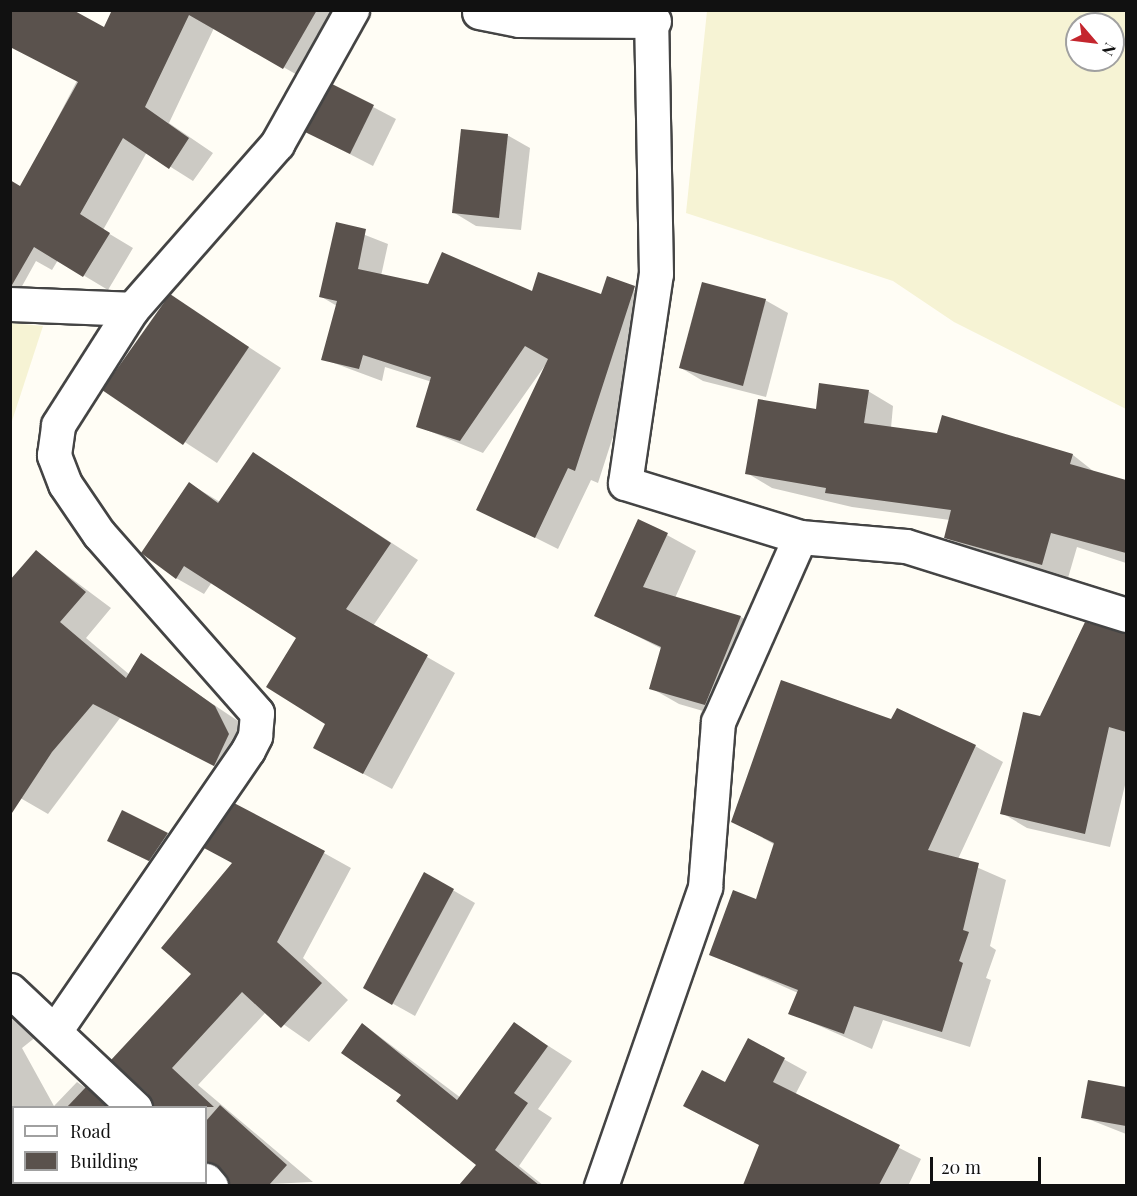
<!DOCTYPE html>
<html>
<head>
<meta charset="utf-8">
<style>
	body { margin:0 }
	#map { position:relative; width:1137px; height:1196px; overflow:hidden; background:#fffdf5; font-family:"Playfair Display",serif }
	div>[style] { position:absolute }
	.farmland>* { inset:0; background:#f6f3d4 }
	.shadow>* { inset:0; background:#0003 }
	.building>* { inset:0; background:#5a524d }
	.roads { filter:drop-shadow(2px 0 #444) drop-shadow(-2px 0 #444) drop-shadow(0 2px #444) drop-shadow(0 -2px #444) }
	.minor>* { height:33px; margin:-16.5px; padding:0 16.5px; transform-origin:16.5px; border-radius:16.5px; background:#fff }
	span { translate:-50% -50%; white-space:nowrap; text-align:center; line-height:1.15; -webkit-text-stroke:6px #fff; paint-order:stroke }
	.frame { position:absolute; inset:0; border:12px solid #111; pointer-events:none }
	.legend { position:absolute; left:12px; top:1106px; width:195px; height:78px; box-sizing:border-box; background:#fff; border:2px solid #a0a0a0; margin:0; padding:8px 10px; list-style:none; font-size:18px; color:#111 }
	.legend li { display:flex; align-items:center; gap:12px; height:30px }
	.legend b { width:30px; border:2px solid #a0a0a0 }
	.north { position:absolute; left:1065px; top:12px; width:60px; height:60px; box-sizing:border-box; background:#fff; border:2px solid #a0a0a0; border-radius:50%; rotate:118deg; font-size:16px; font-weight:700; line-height:24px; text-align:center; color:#111 }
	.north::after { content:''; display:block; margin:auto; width:21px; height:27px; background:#c4262e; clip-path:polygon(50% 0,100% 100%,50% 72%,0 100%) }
	.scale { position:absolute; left:930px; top:1157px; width:111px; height:27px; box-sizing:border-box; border:3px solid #111; border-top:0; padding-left:8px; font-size:18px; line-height:21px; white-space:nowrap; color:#111; -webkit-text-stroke:4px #fff; paint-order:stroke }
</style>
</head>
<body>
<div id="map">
	<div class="farmland">
		<i style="clip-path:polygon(evenodd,707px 11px,1126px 11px,1126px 409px,954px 322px,893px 281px,686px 213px,707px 11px,1077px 24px,1113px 24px,1113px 60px,1077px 60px,1077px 24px)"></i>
		<i style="clip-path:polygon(11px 323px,43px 326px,11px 424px,10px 323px)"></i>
	</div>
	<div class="shadow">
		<i style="clip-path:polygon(114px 10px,363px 10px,308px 81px,214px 28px,169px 123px,213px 153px,193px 181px,147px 152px,103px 230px,133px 248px,108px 290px,58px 260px,52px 270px,36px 261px,16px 297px,10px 294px,10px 182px,21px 188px)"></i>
		<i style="clip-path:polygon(333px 86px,396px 119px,373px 166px,330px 144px)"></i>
		<i style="clip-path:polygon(507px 135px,530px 148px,521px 230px,476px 226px,453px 212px)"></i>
		<i style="clip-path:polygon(337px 224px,388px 244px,381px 276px,428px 286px,602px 296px,608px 278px,657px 300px,598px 483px,591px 480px,558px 549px,478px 509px,551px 357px,483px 453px,417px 426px,432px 382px,385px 367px,382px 381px,323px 359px,337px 306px,320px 296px)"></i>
		<i style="clip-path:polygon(170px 296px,281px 368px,217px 463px,105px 390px)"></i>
		<i style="clip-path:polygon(765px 300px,788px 313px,766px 397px,703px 381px,681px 368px)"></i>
		<i style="clip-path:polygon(868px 391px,893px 406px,891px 428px,938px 434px,943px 417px,1073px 455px,1097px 474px,1126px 484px,1126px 563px,1077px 547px,1068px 578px,971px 552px,945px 537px,950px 520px,852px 507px,772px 488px,747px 473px,817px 411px)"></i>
		<i style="clip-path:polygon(281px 471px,418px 560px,373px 626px,455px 673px,392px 789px,315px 748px,327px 724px,299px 637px,212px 582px,204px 594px,176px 578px,190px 484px,220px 502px)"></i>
		<i style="clip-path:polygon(667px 535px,696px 551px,675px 598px,741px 617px,769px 634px,734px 720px,679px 704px,651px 688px,662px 649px,596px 615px)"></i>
		<i style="clip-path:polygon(36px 552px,111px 608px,86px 638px,130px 675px,141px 656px,241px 723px,241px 780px,120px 718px,48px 814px,10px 792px)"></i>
		<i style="clip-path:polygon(1126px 633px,1126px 781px,1110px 847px,1027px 828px,1002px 813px,1041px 718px)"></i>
		<i style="clip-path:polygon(892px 721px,975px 746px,1003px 762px,958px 859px,1006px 880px,990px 946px,996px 950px,986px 978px,991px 980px,970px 1047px,883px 1020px,872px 1049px,790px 1013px,798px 993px,710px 954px,757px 901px,775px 845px,733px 821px)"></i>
		<i style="clip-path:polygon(123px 812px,190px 847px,172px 873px,109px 841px)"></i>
		<i style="clip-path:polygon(324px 853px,351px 868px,303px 958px,348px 1000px,309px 1042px,266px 1012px,198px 1085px,313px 1182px,230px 1186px,227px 1176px,206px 1163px,206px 1108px,154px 1108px,113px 1060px)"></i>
		<i style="clip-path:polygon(425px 874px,475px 903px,415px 1016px,365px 988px)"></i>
		<i style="clip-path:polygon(10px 1007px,37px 1036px,22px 1048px,54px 1106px,77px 1082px,115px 1108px,14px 1108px,14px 1182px,167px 1182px,165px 1186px,10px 1186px)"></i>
		<i style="clip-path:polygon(363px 1024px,461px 1098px,514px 1024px,572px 1061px,538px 1109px,552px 1118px,519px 1166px,544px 1186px,461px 1186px,478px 1165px,403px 1095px)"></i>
		<i style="clip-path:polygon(749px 1040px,807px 1072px,795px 1095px,921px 1159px,908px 1186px,745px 1186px,761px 1146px,726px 1084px)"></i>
		<i style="clip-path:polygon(1089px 1081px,1126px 1088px,1126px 1134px,1083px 1117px)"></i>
	</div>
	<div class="building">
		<i style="clip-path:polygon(10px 10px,73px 10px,104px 27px,112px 10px,317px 10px,283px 69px,189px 15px,145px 107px,189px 138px,169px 169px,123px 138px,80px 214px,110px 233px,83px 277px,34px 247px,12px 285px,10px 180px,20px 186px,78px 82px,10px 47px)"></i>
		<i style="clip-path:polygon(332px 84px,374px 105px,350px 154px,305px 132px)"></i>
		<i style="clip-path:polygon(461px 129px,508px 134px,499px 218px,452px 213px)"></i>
		<i style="clip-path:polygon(336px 222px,366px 229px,358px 269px,428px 284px,442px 252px,532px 291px,538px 272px,601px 294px,607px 276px,635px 286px,575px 471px,568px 468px,535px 538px,476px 510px,548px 359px,525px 346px,460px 441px,416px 427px,431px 377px,363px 355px,359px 369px,321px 360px,337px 301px,319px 297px)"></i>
		<i style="clip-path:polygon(702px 282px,766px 299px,743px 386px,679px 368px)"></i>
		<i style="clip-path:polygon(170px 294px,249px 347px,183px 445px,102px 390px)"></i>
		<i style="clip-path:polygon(819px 383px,869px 390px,864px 423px,937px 433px,942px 415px,1073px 454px,1070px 464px,1126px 480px,1126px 553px,1051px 533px,1042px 565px,944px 538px,951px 510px,825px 493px,826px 488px,745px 474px,758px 399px,816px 409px)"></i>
		<i style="clip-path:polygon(253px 452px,391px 543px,346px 609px,428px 655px,363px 774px,313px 748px,325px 724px,266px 687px,296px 638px,184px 566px,176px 579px,141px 553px,189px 482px,218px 503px)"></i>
		<i style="clip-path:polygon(638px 519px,668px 533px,643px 587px,741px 616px,705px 705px,649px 689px,661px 647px,594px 616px)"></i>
		<i style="clip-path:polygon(36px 550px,86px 592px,60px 622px,126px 678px,141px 653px,215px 706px,229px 734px,214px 766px,93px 704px,52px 752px,10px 816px,10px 580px)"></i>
		<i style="clip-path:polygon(1085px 622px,1126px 633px,1126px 732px,1109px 727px,1085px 834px,1000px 814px,1023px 712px,1040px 716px)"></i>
		<i style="clip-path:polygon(781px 680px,891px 719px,897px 708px,976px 745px,928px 850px,979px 863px,963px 930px,969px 932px,959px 961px,963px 963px,942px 1032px,854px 1006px,844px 1034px,788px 1014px,798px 990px,709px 955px,733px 890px,756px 899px,774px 843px,731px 822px)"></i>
		<i style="clip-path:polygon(234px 803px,325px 851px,277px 942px,322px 983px,281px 1028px,242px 992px,172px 1068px,214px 1107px,153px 1107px,148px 1094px,111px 1060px,191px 974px,161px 948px,232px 863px,204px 848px)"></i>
		<i style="clip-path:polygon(122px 810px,168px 833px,149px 861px,107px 841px)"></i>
		<i style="clip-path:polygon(424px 872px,454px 889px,392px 1005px,363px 988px)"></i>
		<i style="clip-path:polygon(514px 1022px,548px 1046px,514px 1093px,528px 1103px,495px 1150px,539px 1185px,459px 1185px,476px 1165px,396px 1101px,401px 1095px,341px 1053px,362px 1023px,457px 1100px)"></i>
		<i style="clip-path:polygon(748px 1038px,785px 1058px,773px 1082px,900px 1145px,879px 1185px,743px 1185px,759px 1145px,683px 1106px,702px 1070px,725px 1082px)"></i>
		<i style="clip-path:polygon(1088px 1080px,1126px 1087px,1126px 1126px,1081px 1118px)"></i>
		<i style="clip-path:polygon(86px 1087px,107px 1107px,67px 1107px)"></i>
		<i style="clip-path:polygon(220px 1105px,287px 1165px,269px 1185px,229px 1185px,220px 1168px,206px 1162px,206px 1121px)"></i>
	</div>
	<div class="roads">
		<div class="minor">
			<i style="left:479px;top:12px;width:41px;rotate:11.3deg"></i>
			<i style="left:519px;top:20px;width:135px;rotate:0.4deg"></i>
			<i style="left:10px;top:304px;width:122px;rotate:2.3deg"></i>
			<i style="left:800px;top:537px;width:106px;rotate:4.9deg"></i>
			<i style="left:906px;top:546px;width:231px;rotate:17.4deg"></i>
			<i style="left:10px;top:990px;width:172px;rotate:43.3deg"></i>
			<i style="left:57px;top:1028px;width:337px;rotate:-55.5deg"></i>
			<i style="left:248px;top:750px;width:16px;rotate:-63deg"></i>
			<i style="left:255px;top:736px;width:23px;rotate:-85deg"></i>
			<i style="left:257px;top:713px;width:239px;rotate:-131.4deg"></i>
			<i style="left:99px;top:534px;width:60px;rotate:-124.2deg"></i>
			<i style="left:65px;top:484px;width:31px;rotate:-111deg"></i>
			<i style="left:54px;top:455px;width:30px;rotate:-82deg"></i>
			<i style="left:58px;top:425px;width:138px;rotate:-57.5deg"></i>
			<i style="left:132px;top:309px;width:220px;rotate:-48.7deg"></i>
			<i style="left:277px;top:144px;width:154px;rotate:-60.8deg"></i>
			<i style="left:206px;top:1180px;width:8px;rotate:50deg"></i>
			<i style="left:601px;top:1186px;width:317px;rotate:-70.8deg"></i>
			<i style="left:705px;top:887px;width:166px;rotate:-85.5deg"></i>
			<i style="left:718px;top:722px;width:202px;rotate:-66.1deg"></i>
			<i style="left:800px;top:537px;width:183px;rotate:-162.9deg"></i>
			<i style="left:625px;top:483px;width:211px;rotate:-81.6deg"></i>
			<i style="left:656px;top:274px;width:264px;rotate:-91.1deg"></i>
		</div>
	</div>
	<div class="frame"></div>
	<ul class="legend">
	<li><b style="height:8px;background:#fff"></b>Road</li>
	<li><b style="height:16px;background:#5a524d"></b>Building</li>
	</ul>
	<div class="north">N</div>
	<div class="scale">20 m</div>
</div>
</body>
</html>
